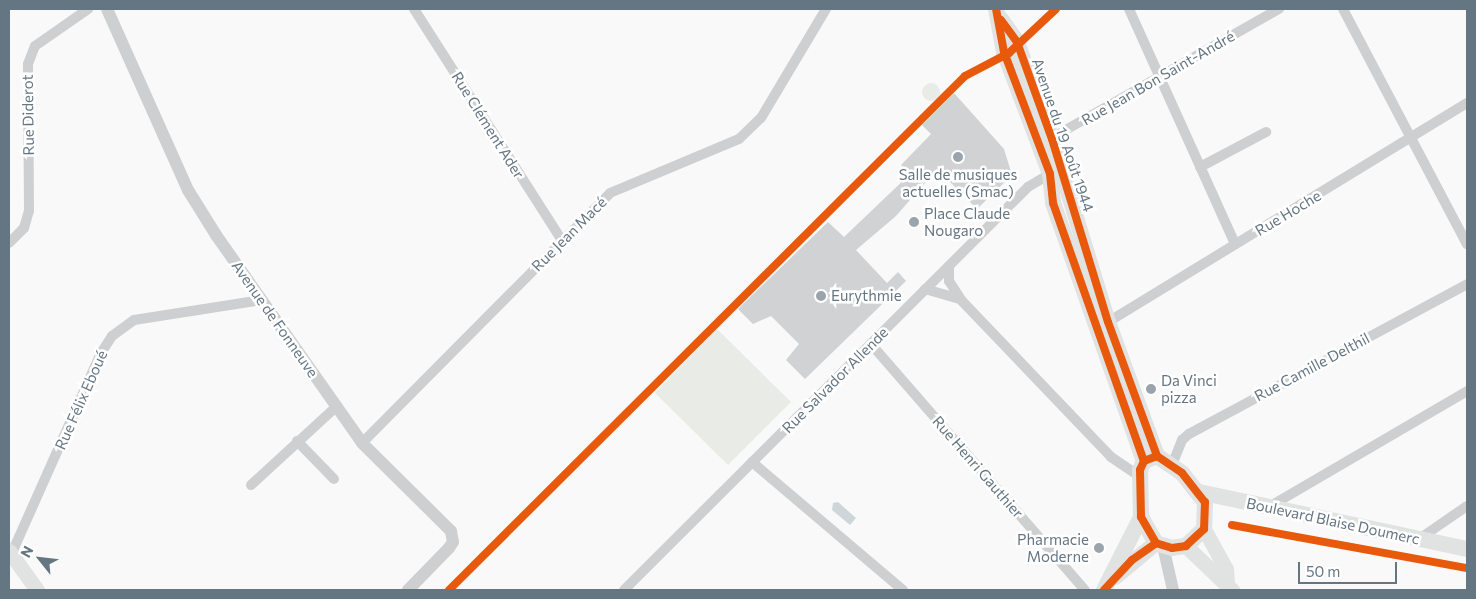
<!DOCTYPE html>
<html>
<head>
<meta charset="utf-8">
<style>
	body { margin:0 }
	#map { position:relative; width:1476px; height:599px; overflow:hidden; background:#f9f9f9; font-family:Commissioner,sans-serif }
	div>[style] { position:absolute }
	.green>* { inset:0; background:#e8ebe6 }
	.round { border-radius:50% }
	.water>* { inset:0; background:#ced6d9 }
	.building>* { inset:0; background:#d0d2d3 }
	.minor>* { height:10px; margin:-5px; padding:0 5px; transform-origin:5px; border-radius:5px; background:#cecfd0 }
	.tertiary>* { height:12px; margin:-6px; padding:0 6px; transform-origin:6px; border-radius:6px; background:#cecfd0 }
	.secondary>* { height:15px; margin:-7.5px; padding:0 7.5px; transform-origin:7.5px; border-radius:7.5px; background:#e1e2e2 }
	.primary>* { height:16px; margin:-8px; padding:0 8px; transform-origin:8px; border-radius:8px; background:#e1e2e2 }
	.cycleway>* { height:8px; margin:-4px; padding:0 4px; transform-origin:4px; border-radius:4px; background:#e8590c }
	.dots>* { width:14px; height:14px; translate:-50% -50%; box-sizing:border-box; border:2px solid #fff; border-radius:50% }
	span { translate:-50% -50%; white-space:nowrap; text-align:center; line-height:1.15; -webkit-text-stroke:5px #fff; paint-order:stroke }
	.street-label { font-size:15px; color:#657683 }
	.poi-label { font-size:15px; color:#657683 }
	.left { translate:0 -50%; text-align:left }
	.right { translate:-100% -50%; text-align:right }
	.frame { position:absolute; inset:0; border:10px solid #657683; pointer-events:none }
	.north { position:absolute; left:15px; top:534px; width:50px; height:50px; -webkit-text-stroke:4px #fff; paint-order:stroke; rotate:299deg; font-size:14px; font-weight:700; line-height:20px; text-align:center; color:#657683 }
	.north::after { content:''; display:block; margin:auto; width:18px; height:22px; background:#657683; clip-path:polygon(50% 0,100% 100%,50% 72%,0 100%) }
	.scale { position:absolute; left:1298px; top:562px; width:99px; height:22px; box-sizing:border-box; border:2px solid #657683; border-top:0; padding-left:6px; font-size:15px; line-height:18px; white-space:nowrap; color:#657683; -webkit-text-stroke:4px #fff; paint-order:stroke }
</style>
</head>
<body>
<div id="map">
	<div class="green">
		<i class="round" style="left:922px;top:83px;width:18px;height:18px"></i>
		<i style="clip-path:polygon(717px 329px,791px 402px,728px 465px,655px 393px)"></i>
	</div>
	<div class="water">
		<i style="clip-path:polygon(838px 502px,856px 518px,850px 525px,832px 510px,833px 503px)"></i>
	</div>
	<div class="building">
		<i style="clip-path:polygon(954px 93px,1004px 149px,1012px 175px,977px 209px,937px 169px,896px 216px,856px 250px,887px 283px,898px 272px,906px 281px,805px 379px,786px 360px,799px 344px,771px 316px,753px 324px,738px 309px,828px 222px,844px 237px,910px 174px,901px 165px,931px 134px,922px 125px)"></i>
	</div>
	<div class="minor">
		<i style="left:414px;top:9px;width:274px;rotate:57.4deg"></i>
		<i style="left:1129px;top:9px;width:258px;rotate:65.7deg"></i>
		<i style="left:1343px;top:9px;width:266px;rotate:62.2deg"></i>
		<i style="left:1048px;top:140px;width:266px;rotate:-29.6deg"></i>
		<i style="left:1200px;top:167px;width:75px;rotate:-27.9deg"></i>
		<i style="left:9px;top:243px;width:21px;rotate:-45deg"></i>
		<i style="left:24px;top:228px;width:18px;rotate:-74deg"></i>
		<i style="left:29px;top:211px;width:147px;rotate:-90.4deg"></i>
		<i style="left:28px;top:64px;width:19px;rotate:-69deg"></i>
		<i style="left:35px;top:46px;width:65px;rotate:-34.9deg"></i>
		<i style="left:949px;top:266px;width:15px;rotate:90deg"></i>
		<i style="left:949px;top:281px;width:24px;rotate:57deg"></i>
		<i style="left:962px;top:301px;width:216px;rotate:46.3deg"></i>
		<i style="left:1111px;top:457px;width:34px;rotate:34deg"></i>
		<i style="left:925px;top:289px;width:35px;rotate:16deg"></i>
		<i style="left:1108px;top:322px;width:421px;rotate:-31.4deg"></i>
		<i style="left:871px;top:344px;width:326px;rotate:49deg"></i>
		<i style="left:297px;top:441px;width:53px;rotate:45.8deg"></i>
		<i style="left:362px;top:443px;width:352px;rotate:-45.2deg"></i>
		<i style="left:610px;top:193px;width:140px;rotate:-22.7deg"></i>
		<i style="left:739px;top:139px;width:30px;rotate:-44deg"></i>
		<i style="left:761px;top:118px;width:127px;rotate:-59.2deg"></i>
		<i style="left:752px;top:462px;width:198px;rotate:40.3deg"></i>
		<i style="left:1172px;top:465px;width:27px;rotate:-68deg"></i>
		<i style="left:1182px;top:440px;width:9px;rotate:-41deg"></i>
		<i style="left:1189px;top:434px;width:316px;rotate:-28.3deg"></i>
		<i style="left:251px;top:485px;width:117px;rotate:-42.6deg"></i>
		<i style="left:1267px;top:508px;width:232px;rotate:-30.3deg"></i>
		<i style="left:1419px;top:539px;width:58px;rotate:-34.5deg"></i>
		<i style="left:11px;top:555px;width:221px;rotate:-66deg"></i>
		<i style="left:101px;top:353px;width:20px;rotate:-57deg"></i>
		<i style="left:112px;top:336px;width:27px;rotate:-36deg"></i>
		<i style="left:134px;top:320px;width:130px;rotate:-8.9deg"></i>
		<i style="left:624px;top:590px;width:571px;rotate:-44.93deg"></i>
		<i style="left:1028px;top:187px;width:26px;rotate:-31deg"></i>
	</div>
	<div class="tertiary">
		<i style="left:107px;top:9px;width:198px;rotate:65.9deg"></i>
		<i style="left:188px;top:190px;width:53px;rotate:58.1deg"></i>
		<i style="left:216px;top:235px;width:254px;rotate:54.9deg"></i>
		<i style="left:362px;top:443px;width:125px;rotate:44.7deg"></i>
		<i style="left:451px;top:531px;width:11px;rotate:80deg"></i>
		<i style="left:453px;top:542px;width:7px;rotate:124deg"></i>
		<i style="left:449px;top:548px;width:59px;rotate:134.3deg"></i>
		<i style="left:1163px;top:546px;width:45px;rotate:77.2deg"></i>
	</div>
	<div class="secondary">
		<i style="left:1204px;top:529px;width:46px;rotate:61.2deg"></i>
		<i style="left:1226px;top:569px;width:15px;rotate:86deg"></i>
		<i style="left:1186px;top:546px;width:64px;rotate:43.7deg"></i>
		<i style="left:9px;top:551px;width:48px;rotate:54.3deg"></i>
	</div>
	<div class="primary">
		<i style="left:996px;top:9px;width:44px;rotate:79.5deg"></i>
		<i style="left:1004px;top:52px;width:130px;rotate:69.3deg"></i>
		<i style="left:1050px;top:174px;width:29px;rotate:84deg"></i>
		<i style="left:1053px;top:203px;width:274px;rotate:70.6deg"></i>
		<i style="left:1001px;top:19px;width:28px;rotate:55deg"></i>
		<i style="left:1017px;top:42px;width:103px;rotate:70.2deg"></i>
		<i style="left:1052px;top:139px;width:191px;rotate:73deg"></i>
		<i style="left:1108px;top:322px;width:143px;rotate:69.9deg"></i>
		<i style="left:1157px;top:456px;width:30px;rotate:34deg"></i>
		<i style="left:1182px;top:473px;width:37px;rotate:52deg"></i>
		<i style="left:1205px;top:502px;width:27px;rotate:92deg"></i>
		<i style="left:1204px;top:529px;width:25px;rotate:137deg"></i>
		<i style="left:1186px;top:546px;width:14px;rotate:172deg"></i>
		<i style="left:1172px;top:548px;width:17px;rotate:-163deg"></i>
		<i style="left:1156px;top:543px;width:30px;rotate:-120deg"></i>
		<i style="left:1141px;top:517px;width:47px;rotate:-91.2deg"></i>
		<i style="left:1140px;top:470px;width:10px;rotate:-66deg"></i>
		<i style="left:1144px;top:461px;width:14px;rotate:-21deg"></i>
		<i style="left:1199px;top:492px;width:274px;rotate:12deg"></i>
		<i style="left:1115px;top:577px;width:53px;rotate:-39.7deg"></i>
		<i style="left:1104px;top:590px;width:82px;rotate:-63.1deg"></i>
	</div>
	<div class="cycleway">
		<i style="left:996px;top:9px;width:44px;rotate:79.5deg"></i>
		<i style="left:1004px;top:52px;width:130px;rotate:69.3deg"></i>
		<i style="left:1050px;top:174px;width:29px;rotate:84deg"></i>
		<i style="left:1053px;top:203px;width:274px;rotate:70.6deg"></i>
		<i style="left:1001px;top:20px;width:27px;rotate:54deg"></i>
		<i style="left:1017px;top:42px;width:103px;rotate:70.2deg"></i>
		<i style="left:1052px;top:139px;width:191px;rotate:73deg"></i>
		<i style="left:1108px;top:322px;width:143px;rotate:69.9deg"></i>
		<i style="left:1157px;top:456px;width:30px;rotate:34deg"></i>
		<i style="left:1182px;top:473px;width:37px;rotate:52deg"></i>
		<i style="left:1205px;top:502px;width:27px;rotate:92deg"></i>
		<i style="left:1204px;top:529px;width:25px;rotate:137deg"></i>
		<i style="left:1186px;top:546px;width:14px;rotate:172deg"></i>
		<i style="left:1172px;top:548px;width:17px;rotate:-163deg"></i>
		<i style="left:1156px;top:543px;width:30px;rotate:-120deg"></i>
		<i style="left:1141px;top:517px;width:47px;rotate:-91.2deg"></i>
		<i style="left:1140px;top:470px;width:10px;rotate:-66deg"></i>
		<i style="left:1144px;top:461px;width:14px;rotate:-21deg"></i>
		<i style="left:1232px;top:525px;width:239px;rotate:10.4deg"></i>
		<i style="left:449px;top:590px;width:728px;rotate:-44.89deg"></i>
		<i style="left:965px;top:76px;width:50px;rotate:-27.6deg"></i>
		<i style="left:1009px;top:53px;width:64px;rotate:-43.1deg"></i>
		<i style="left:1104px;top:590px;width:41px;rotate:-47deg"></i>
		<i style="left:1132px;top:560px;width:29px;rotate:-35deg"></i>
	</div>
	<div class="dots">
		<i style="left:958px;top:157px;background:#99a4ac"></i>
		<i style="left:914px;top:222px;background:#99a4ac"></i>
		<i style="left:821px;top:296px;background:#99a4ac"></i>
		<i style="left:1151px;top:389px;background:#99a4ac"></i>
		<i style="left:1099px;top:548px;background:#99a4ac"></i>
	</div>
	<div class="street-label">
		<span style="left:1158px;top:78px;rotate:-30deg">Rue Jean Bon Saint-André</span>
		<span style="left:28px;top:115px;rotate:-91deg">Rue Diderot</span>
		<span style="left:488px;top:125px;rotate:58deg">Rue Clément Ader</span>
		<span style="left:1063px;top:135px;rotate:71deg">Avenue du 19 Août 1944</span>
		<span style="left:1288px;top:213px;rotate:-31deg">Rue Hoche</span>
		<span style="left:569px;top:234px;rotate:-45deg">Rue Jean Macé</span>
		<span style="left:275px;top:319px;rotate:55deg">Avenue de Fonneuve</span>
		<span style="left:1312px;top:367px;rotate:-28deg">Rue Camille Delthil</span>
		<span style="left:835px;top:380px;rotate:-45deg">Rue Salvador Allende</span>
		<span style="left:81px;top:400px;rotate:-66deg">Rue Félix Eboué</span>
		<span style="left:978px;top:467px;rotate:49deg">Rue Henri Gauthier</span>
		<span style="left:1333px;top:521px;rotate:12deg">Boulevard Blaise Doumerc</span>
	</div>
	<div class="poi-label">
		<span style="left:958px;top:183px">Salle de musiques<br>actuelles (Smac)</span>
		<span class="left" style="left:924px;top:222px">Place Claude<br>Nougaro</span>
		<span class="left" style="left:831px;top:296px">Eurythmie</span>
		<span class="left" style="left:1161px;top:389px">Da Vinci<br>pizza</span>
		<span class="right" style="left:1089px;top:548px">Pharmacie<br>Moderne</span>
	</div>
	<div class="frame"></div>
	<div class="north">N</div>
	<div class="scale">50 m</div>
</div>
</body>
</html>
